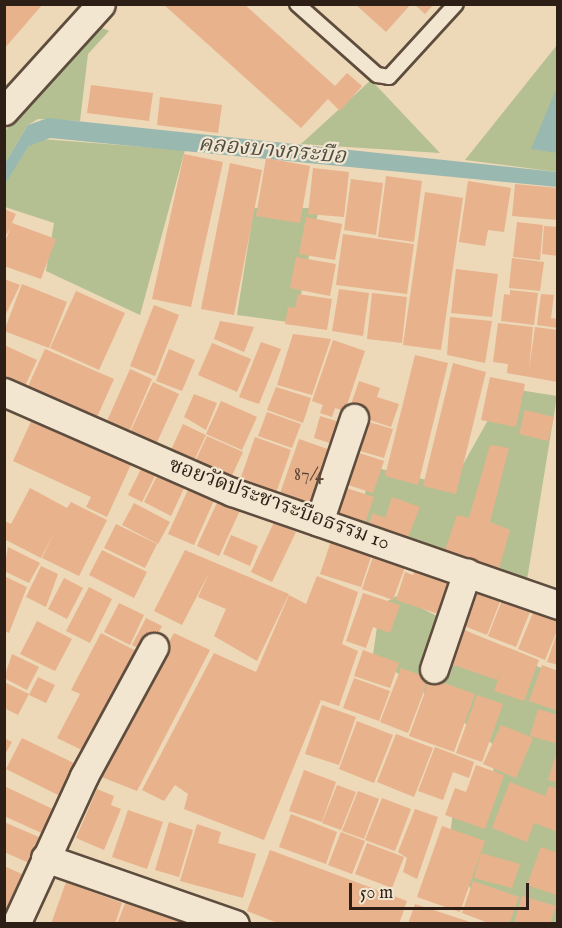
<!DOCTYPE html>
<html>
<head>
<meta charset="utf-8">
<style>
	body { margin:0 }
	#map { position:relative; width:562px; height:928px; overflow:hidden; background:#edd8b8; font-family:"IM FELL English","Noto Serif Thai",serif }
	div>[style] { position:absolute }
	.green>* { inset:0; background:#b4c092 }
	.water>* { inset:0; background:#99b9b0 }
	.building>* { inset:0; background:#e8b28d }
	.roads { filter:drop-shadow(2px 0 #5e4d3e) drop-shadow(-2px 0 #5e4d3e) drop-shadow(0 2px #5e4d3e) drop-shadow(0 -2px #5e4d3e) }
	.lane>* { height:14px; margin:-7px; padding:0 7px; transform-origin:7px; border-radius:7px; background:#f3e6d1 }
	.street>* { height:27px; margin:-13.5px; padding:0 13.5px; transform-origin:13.5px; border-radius:13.5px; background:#f3e6d1 }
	span { translate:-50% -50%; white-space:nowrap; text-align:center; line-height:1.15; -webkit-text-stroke:4.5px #f3e6d1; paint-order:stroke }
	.number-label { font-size:18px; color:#5c4434 }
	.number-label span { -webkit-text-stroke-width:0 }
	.street-label { font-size:21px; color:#2e1f16 }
	.water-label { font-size:22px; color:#4e4d44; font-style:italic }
	.frame { position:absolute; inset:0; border:6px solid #2e1f16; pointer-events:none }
	.scale { position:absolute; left:349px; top:883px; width:180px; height:27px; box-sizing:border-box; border:3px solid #2e1f16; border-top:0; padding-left:8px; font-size:18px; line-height:21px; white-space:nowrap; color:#2e1f16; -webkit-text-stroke:4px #f3e6d1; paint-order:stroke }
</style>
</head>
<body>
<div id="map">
	<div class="green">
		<i style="clip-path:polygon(96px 25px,109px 31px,88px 54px,80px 121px,38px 119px,28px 125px,5px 163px,5px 131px)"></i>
		<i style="clip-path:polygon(557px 45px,557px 172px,465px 160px)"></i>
		<i style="clip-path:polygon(371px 80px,440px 153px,301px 144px)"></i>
		<i style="clip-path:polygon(41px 139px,185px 150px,140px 315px,46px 271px,54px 223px,5px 207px,4px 184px,29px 146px)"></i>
		<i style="clip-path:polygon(254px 208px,319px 208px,295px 323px,237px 315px)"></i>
		<i style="clip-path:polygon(506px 388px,557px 396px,526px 586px,354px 529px,373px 467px,451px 486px)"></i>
		<i style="clip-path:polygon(397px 596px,557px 676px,557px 923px,499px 923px,482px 919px,450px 836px,453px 811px,493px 784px,494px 745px,373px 655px,380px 605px)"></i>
	</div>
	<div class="water">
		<i style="clip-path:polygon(557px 87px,557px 153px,531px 149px)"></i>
		<i style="clip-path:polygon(48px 118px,557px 172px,557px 187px,50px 138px,29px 146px,5px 184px,5px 163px,28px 125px)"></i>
	</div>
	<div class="building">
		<i style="clip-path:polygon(4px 4px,43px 4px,4px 49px)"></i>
		<i style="clip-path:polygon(163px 4px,244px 4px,335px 86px,347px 73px,362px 86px,340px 111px,328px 99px,301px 128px)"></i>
		<i style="clip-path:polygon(355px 4px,411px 4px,386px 32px)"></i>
		<i style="clip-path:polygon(414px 4px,434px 4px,425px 14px)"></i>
		<i style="clip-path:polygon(91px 85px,153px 93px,149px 121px,87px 113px)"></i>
		<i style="clip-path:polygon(160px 97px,222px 105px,218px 133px,157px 125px)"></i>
		<i style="clip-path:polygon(184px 154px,223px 162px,191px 307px,152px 299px)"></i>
		<i style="clip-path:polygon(266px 158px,310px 166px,300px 223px,256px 216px)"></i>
		<i style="clip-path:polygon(230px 163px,262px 170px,234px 315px,201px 309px)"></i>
		<i style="clip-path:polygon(313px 168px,349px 172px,344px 217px,308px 214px)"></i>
		<i style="clip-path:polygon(386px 176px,422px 181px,414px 242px,378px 237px)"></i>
		<i style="clip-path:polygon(351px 179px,383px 183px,376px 235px,344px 230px)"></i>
		<i style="clip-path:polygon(468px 181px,511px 188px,504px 232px,488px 230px,485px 246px,459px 242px)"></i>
		<i style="clip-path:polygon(515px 184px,558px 188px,558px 220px,512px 216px)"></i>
		<i style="clip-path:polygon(425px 192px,463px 198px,441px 350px,403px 345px)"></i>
		<i style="clip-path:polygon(4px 209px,16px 214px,12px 223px,56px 239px,41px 279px,4px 266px,4px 244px,11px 227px,4px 239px)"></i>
		<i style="clip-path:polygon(306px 217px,342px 224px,335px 260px,299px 254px)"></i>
		<i style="clip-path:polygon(517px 222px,543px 225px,540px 260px,513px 257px)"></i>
		<i style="clip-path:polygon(544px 226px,558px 227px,558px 256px,542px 254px)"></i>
		<i style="clip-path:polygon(343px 234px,414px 244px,407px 294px,336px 285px)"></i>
		<i style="clip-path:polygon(296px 257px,336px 264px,330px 296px,290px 288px)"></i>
		<i style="clip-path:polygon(512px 258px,544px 262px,540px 291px,509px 288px)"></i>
		<i style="clip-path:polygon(456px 269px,498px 274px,492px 317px,451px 313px)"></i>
		<i style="clip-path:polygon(4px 279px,20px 285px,4px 318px)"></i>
		<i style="clip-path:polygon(22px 284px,67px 302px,49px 348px,4px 331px)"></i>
		<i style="clip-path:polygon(339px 289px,369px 293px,363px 336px,332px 331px)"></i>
		<i style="clip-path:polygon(510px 290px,538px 293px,534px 325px,501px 321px,504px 294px,510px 295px)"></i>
		<i style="clip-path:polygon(76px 291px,125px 313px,99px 370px,50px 348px)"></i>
		<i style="clip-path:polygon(372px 293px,407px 297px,402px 343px,367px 339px)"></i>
		<i style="clip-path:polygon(298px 294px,332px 299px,327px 330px,285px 324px,288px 307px,295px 308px)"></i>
		<i style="clip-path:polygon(541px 294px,554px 295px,551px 318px,558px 319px,558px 328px,537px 325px)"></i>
		<i style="clip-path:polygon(154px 305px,179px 315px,155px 376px,130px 366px)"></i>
		<i style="clip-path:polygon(450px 317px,492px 321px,485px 363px,447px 355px)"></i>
		<i style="clip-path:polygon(220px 321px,254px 327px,244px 352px,214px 339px)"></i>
		<i style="clip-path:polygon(498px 323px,533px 327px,529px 370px,535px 327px,558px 330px,558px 382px,507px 373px,508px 364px,493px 362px)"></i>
		<i style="clip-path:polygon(293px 334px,331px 339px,312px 395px,277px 385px)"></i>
		<i style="clip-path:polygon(333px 340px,365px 351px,345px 411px,335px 408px,332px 417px,320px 413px,323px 405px,312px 401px)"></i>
		<i style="clip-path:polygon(261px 342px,281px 349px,259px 404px,239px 397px)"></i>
		<i style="clip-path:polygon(212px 343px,251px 359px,237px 392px,198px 375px)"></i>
		<i style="clip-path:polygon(4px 345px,37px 360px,21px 395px,4px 387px)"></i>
		<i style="clip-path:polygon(45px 349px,114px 379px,93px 426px,24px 395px)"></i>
		<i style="clip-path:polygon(169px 349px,195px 360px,182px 391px,156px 381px)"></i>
		<i style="clip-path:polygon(415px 355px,448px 363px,418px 485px,385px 476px)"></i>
		<i style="clip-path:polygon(453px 363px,486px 372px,456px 494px,423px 486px)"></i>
		<i style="clip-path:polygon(130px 369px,152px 379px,130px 430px,107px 421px)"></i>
		<i style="clip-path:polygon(490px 377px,525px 384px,516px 427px,481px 420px)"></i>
		<i style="clip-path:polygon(359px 381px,380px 388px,377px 397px,399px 404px,391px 427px,348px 413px)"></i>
		<i style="clip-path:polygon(153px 382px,179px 394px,153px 451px,127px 439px)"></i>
		<i style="clip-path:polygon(276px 387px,311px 398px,303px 423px,267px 410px)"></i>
		<i style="clip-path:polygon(194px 394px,217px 403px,206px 430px,184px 417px)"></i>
		<i style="clip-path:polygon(221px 401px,257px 417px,242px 450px,206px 434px)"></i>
		<i style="clip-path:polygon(525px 410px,554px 417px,548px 441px,519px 434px)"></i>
		<i style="clip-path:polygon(267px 412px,301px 424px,292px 448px,258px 436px)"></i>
		<i style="clip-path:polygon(34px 415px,133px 460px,107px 517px,86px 507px,91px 497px,13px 461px)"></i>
		<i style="clip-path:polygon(320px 416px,346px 424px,339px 446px,314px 438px)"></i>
		<i style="clip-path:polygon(362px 420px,393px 429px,384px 458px,353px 449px)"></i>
		<i style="clip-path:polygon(183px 424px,206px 435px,191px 467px,168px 456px)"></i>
		<i style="clip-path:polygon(207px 436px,243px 452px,229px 482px,193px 466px)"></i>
		<i style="clip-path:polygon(255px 437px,291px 450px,275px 496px,239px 483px)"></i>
		<i style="clip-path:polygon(299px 439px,339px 453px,318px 513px,278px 499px)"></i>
		<i style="clip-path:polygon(490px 445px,509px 448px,490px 522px,510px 530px,497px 576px,443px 556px,457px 515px,469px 518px)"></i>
		<i style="clip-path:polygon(350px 450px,384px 461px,373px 493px,339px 482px)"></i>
		<i style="clip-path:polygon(143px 465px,157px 472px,142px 502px,128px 495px)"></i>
		<i style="clip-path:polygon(159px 472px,185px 486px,171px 516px,144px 502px)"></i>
		<i style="clip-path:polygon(191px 483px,217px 494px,194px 545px,168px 534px)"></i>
		<i style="clip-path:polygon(343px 487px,374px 497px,363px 529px,332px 519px)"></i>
		<i style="clip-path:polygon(30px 488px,67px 508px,71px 502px,107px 520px,79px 576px,42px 558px,55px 531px,41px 558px,4px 539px,4px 521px,11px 524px)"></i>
		<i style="clip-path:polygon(221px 494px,243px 504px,219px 556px,197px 546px)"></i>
		<i style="clip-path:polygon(392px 497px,420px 507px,406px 542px,367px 528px,373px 513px,385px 518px)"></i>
		<i style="clip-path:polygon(134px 503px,170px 522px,158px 544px,122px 525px)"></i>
		<i style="clip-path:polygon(274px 522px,296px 532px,272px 582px,251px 572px)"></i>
		<i style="clip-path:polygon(116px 524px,157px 544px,145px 568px,104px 548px)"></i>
		<i style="clip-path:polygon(231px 535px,258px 546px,250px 566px,223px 554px)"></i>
		<i style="clip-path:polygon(332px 538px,373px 551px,361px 587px,320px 574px)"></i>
		<i style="clip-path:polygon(8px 547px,40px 563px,29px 583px,4px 571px)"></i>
		<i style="clip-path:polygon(376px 548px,408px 559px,393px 600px,362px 589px)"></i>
		<i style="clip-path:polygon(102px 550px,147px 572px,134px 598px,89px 575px)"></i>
		<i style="clip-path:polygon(185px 550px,289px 594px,257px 661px,214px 636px,226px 609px,198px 597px,210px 571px,182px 625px,154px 611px)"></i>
		<i style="clip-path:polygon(417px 564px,462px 578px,444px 616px,396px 600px,405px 572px,413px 575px)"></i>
		<i style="clip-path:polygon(41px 566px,58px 574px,46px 607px,26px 597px)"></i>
		<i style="clip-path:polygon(4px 576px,27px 587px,9px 633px,4px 631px)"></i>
		<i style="clip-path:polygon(317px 576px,358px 592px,342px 644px,358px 651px,339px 706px,321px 700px,264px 840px,184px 809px,188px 794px,175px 785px,164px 801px,142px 790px,214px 653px,256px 672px,289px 595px,306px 604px)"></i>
		<i style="clip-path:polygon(64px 578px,83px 588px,67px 619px,48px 609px)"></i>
		<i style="clip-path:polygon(470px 581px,503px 594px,487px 635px,454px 622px)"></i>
		<i style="clip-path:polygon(89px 587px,112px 599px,90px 643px,66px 631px)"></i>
		<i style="clip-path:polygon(363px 593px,400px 605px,390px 633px,373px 627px,366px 648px,346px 641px)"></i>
		<i style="clip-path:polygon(505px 593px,533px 604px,516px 647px,488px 636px)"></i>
		<i style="clip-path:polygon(119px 603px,144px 615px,130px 645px,104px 632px)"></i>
		<i style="clip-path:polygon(535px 608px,558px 617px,558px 628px,545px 660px,518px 649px)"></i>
		<i style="clip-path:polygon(146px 618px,162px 626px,148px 653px,132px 645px)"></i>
		<i style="clip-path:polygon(37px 621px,72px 639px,55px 671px,20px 654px)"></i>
		<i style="clip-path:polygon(454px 626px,539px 660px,524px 701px,494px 691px,504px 662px,497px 680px,442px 661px)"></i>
		<i style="clip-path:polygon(101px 633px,146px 656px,94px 756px,57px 738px,80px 694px,71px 690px)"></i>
		<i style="clip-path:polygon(174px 633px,210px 650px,137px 791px,94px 774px)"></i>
		<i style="clip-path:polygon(557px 633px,558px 633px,558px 665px,547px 662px)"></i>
		<i style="clip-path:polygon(363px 650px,399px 663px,390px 688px,354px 676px)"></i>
		<i style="clip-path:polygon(12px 654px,39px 667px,27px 690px,4px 678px)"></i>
		<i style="clip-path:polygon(542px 665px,558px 671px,558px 711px,529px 701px)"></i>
		<i style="clip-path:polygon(401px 668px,429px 678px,408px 733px,380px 722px)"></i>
		<i style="clip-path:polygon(38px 677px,55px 685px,46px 703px,29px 695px)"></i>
		<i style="clip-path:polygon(354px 678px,390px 691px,379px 721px,343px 708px)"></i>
		<i style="clip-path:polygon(430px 678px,475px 694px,454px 752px,409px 736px)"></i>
		<i style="clip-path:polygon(4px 682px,29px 694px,18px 715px,4px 708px)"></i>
		<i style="clip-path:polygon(477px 695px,503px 704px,482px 762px,456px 753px)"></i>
		<i style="clip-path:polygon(322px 705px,356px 717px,339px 765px,305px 754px)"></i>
		<i style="clip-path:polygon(538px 709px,558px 715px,555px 743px,530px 736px)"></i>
		<i style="clip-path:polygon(357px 721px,393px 735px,374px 783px,339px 769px)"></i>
		<i style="clip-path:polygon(501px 725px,533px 738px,516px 778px,483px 764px)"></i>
		<i style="clip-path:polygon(396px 734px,433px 748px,414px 797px,377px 782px)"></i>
		<i style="clip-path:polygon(4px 738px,12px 742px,4px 756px)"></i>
		<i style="clip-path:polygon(22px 738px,80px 766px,64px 798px,6px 769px)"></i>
		<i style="clip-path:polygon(435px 747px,474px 762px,469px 778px,453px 772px,443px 800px,418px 791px)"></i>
		<i style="clip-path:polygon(557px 751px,558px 751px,558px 782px,548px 780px)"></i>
		<i style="clip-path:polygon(476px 765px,504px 775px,485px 829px,445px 815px,455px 788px,466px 792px)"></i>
		<i style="clip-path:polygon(304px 770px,336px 782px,322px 822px,289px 811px)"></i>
		<i style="clip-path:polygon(510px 782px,545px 796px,549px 786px,558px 789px,558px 832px,534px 823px,527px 842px,492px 828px)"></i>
		<i style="clip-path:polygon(337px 785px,356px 792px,341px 830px,322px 823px)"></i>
		<i style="clip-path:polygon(4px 786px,57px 811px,46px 835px,4px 816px)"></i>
		<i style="clip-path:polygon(97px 789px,114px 796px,111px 805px,121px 809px,104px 850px,76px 838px)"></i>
		<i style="clip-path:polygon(358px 791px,379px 799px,364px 839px,342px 831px)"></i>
		<i style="clip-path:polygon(382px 798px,411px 809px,395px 851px,365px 840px)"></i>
		<i style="clip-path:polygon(415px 809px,438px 817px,417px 879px,403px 872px,407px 858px,398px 852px)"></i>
		<i style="clip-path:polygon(128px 810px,163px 822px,147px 869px,112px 857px)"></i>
		<i style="clip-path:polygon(291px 814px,337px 832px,326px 864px,279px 847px)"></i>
		<i style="clip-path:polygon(4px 822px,41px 838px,29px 863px,4px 852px)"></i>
		<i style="clip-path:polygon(169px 822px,193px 830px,179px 877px,155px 870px)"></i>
		<i style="clip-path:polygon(197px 824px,221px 832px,218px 843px,256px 854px,243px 898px,180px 881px)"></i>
		<i style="clip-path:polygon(442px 826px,485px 841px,460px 912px,417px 897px)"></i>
		<i style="clip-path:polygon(341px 832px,365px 841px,352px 874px,328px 865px)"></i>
		<i style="clip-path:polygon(367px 843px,404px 857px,392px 888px,355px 874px)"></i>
		<i style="clip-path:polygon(541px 847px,558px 853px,556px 895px,527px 885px)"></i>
		<i style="clip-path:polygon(270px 850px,407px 901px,399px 924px,280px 924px,247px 911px)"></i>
		<i style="clip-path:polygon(481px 853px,520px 864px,512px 888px,474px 878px)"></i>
		<i style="clip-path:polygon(4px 866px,24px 875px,4px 918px)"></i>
		<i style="clip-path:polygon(473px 881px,519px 897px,509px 924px,491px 924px,462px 913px)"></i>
		<i style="clip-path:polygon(66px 882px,122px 903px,115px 924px,51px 924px)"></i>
		<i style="clip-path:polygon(522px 896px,556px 906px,550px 924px,514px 924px)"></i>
		<i style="clip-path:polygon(126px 901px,185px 923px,185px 924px,117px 924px)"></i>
		<i style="clip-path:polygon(415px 904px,473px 923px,473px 924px,408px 924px)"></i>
	</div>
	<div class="roads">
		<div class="lane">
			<i style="left:297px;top:4px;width:107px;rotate:41.6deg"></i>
			<i style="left:377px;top:75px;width:12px;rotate:9deg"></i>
			<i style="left:389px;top:77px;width:99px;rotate:-47.5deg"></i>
		</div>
		<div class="street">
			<i style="left:4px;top:111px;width:144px;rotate:-47.8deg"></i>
			<i style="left:4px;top:392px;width:249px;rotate:23.7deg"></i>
			<i style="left:232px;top:492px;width:345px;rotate:19.1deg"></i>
			<i style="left:319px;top:522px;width:110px;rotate:-71.4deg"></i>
			<i style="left:434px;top:669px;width:102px;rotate:-71.2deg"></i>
			<i style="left:45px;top:858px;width:201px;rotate:19.2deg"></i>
			<i style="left:16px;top:924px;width:163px;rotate:-65.3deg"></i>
			<i style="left:84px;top:776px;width:147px;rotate:-61.5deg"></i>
		</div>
	</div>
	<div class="number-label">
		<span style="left:309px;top:476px">87/4</span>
	</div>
	<div class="street-label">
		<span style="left:279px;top:505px;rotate:20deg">ซอยวัดประชาระบือธรรม 10</span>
	</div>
	<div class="water-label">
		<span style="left:272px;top:151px;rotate:5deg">คลองบางกระบือ</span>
	</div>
	<div class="frame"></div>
	<div class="scale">50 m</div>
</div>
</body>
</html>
